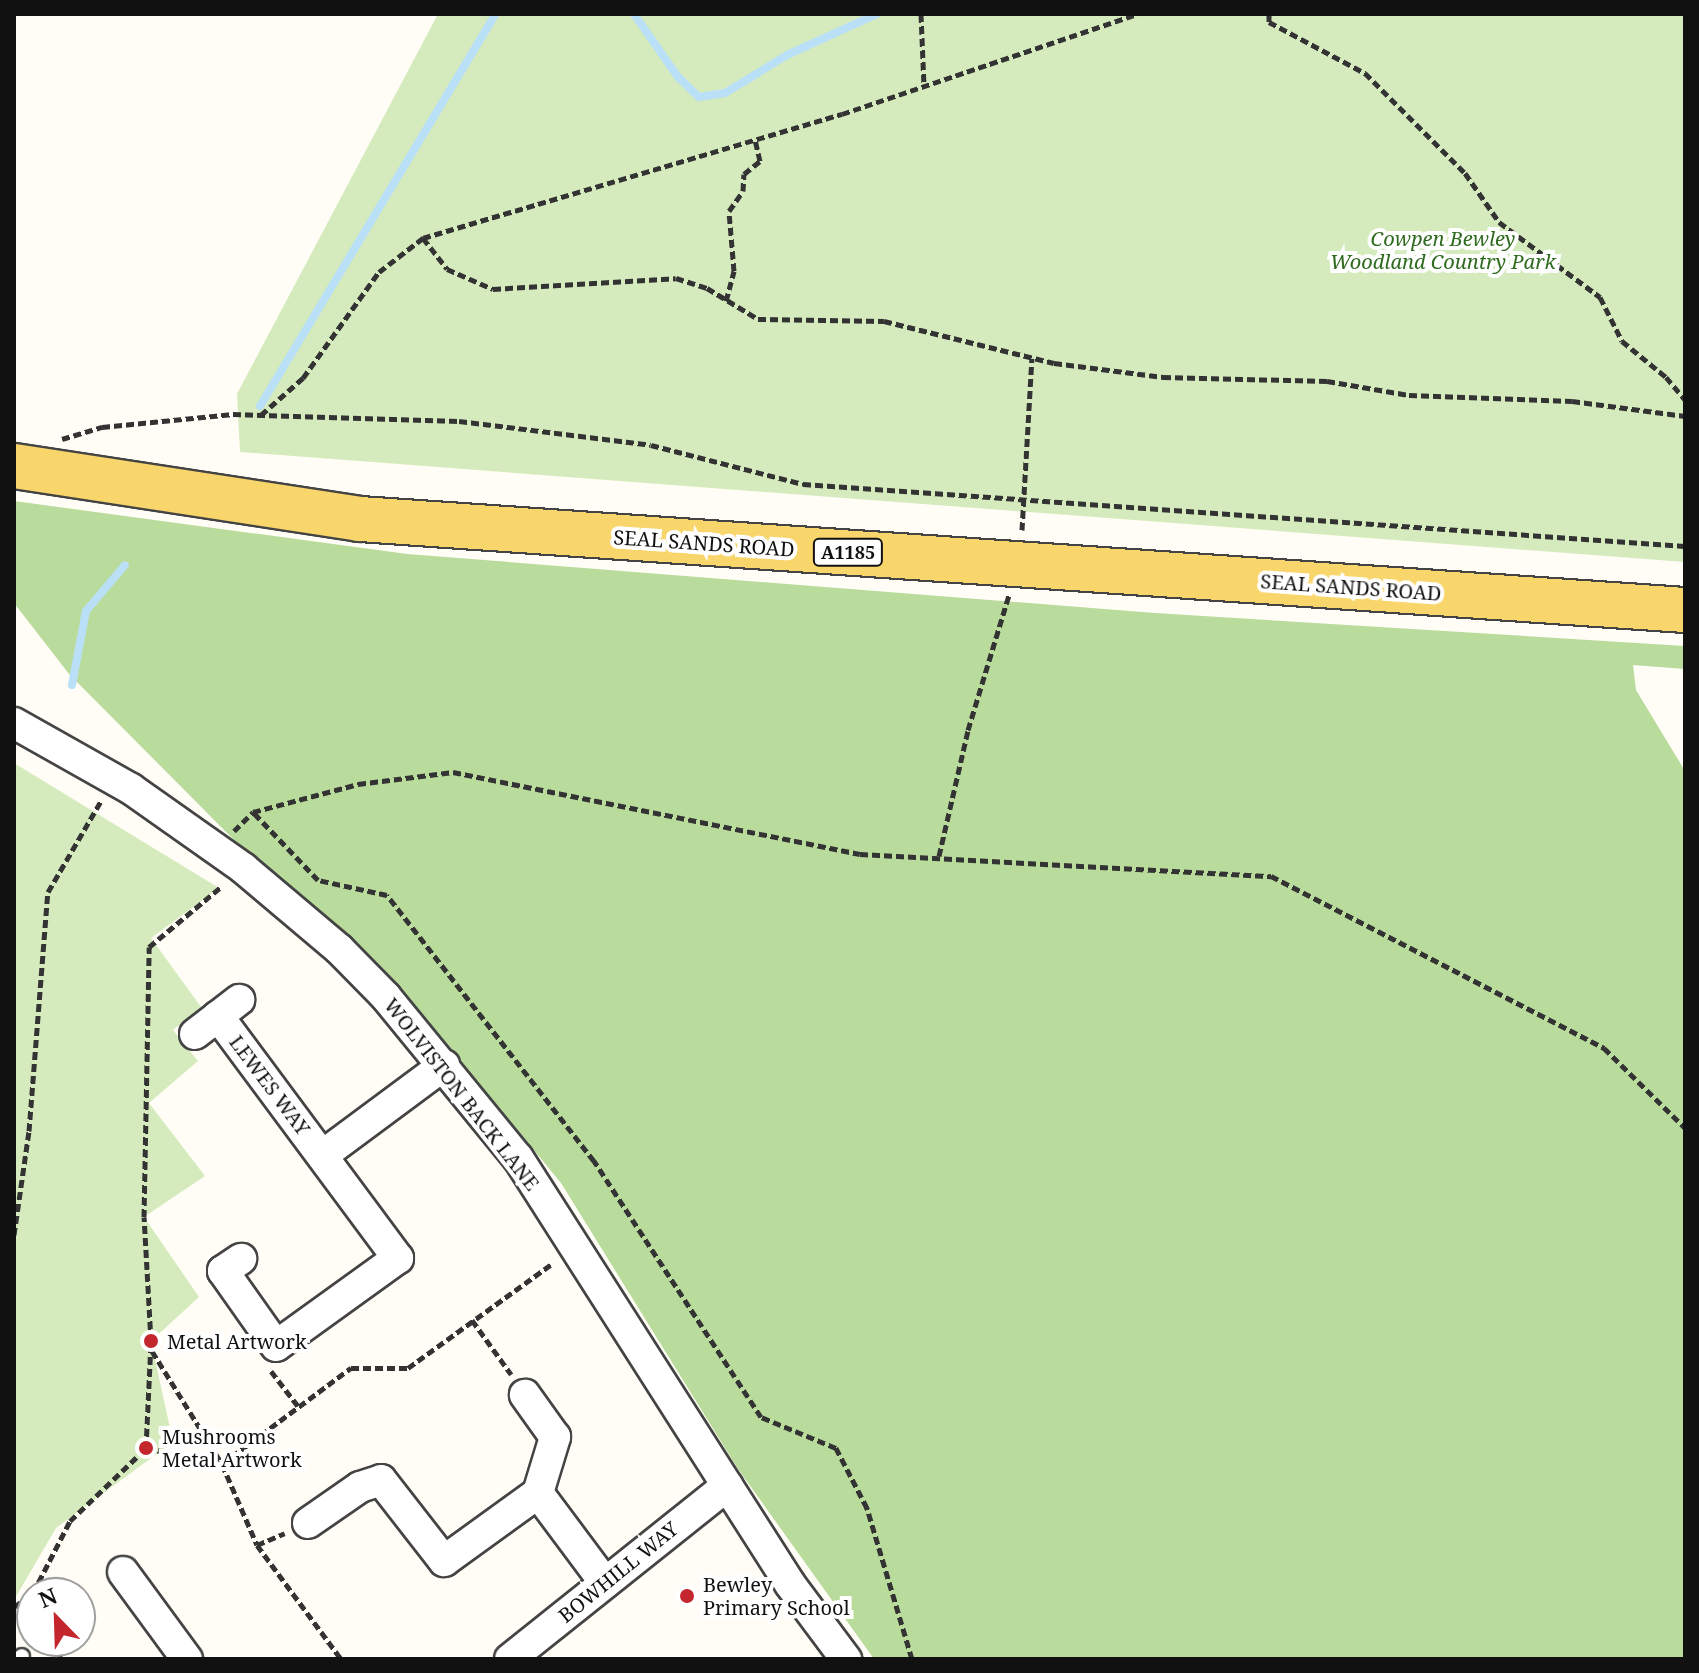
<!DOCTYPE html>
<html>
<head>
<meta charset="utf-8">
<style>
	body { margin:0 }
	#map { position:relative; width:1699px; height:1673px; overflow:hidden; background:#fffdf5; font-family:"Noto Serif",serif }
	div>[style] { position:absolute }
	.green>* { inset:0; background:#d5ebbd }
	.forest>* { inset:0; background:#b9dc9c }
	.stream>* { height:8px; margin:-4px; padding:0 4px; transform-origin:4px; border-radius:4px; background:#b9e0f7 }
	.path>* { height:5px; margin-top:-2.5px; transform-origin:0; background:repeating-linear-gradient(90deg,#333 0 8px,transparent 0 12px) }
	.roads { filter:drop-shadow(2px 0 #444) drop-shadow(-2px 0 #444) drop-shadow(0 2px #444) drop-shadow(0 -2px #444) }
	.lane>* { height:14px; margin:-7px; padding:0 7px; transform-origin:7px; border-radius:7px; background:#fff }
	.street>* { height:30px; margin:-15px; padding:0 15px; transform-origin:15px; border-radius:15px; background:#fff }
	.primary>* { height:44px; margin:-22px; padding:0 22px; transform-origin:22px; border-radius:22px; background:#f9d66b }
	.dots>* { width:22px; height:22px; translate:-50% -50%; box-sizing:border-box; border:4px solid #fff; border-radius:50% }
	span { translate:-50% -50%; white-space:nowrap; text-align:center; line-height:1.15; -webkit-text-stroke:8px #fff; paint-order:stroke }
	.shield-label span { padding:2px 6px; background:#fff; border:2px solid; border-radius:6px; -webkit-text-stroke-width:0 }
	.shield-label { font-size:18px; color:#111; font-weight:700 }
	.park-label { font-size:20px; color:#2f6b1f; font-style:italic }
	.street-label { font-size:20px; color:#111 }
	.poi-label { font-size:20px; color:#111 }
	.left { translate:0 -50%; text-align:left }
	.frame { position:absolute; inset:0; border:16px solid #111; pointer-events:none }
	.north { position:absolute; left:16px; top:1577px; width:80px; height:80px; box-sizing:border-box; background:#fff; border:2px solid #a0a0a0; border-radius:50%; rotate:337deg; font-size:22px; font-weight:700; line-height:32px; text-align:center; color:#111 }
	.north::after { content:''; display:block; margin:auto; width:28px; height:36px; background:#c4262e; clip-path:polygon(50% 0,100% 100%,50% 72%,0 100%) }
</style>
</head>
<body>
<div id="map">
	<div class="green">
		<i style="clip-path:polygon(438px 14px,1685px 14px,1685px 562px,240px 452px,237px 394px)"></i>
		<i style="clip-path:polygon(14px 763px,219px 888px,151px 938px,201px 1007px,173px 1030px,198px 1061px,149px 1103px,205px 1176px,144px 1217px,199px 1297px,151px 1341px,173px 1442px,56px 1528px,14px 1600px)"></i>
	</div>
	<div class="forest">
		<i style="clip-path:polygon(14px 501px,407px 554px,1155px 613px,1685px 646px,1685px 669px,1633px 665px,1636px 690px,1685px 771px,1685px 1659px,874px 1659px,738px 1469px,561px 1183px,398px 985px,251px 857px,69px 674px,14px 603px)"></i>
	</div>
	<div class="stream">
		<i style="left:634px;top:14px;width:77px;rotate:55.1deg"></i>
		<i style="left:678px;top:77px;width:29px;rotate:44deg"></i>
		<i style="left:699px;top:97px;width:26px;rotate:-9deg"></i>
		<i style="left:725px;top:93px;width:75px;rotate:-31.4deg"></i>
		<i style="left:789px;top:54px;width:97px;rotate:-24.4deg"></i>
		<i style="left:260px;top:406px;width:458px;rotate:-59deg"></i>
		<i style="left:72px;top:685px;width:75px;rotate:-79.3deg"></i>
		<i style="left:86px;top:611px;width:60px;rotate:-49.7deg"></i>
	</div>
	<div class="path">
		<i style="left:921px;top:14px;width:71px;rotate:87.6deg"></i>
		<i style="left:1269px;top:14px;width:8px;rotate:90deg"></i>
		<i style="left:1269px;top:22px;width:109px;rotate:28deg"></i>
		<i style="left:1365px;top:73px;width:141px;rotate:45deg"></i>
		<i style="left:1465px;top:173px;width:60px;rotate:55.2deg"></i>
		<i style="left:1499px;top:222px;width:126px;rotate:36.6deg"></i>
		<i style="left:1600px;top:297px;width:49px;rotate:63.4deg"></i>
		<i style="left:1622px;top:341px;width:57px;rotate:39.3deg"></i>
		<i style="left:1666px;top:377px;width:30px;rotate:50deg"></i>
		<i style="left:423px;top:238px;width:39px;rotate:52deg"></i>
		<i style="left:447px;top:269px;width:50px;rotate:23.5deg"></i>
		<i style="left:493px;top:289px;width:183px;rotate:-3.4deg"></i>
		<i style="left:676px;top:278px;width:33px;rotate:18deg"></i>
		<i style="left:707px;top:288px;width:60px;rotate:31.3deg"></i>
		<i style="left:758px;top:319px;width:126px;rotate:0.9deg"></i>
		<i style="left:884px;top:321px;width:175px;rotate:13.9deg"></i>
		<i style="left:1054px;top:363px;width:110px;rotate:7.3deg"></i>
		<i style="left:1163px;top:377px;width:164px;rotate:1.4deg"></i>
		<i style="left:1327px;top:381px;width:83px;rotate:9.7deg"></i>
		<i style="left:1409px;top:395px;width:163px;rotate:2.1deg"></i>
		<i style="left:1572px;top:401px;width:114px;rotate:7.6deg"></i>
		<i style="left:726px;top:301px;width:31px;rotate:-75deg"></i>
		<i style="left:734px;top:271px;width:60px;rotate:-94.8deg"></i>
		<i style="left:729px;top:211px;width:24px;rotate:-55deg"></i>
		<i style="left:743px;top:191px;width:17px;rotate:-87deg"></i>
		<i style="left:744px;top:174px;width:21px;rotate:-39deg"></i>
		<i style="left:760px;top:161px;width:22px;rotate:-103deg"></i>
		<i style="left:261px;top:415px;width:56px;rotate:-41.4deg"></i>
		<i style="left:303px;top:378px;width:130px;rotate:-54.4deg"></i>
		<i style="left:379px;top:272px;width:56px;rotate:-37.7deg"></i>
		<i style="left:423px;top:238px;width:437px;rotate:-16.5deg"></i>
		<i style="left:842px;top:114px;width:312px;rotate:-18.7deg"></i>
		<i style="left:62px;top:439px;width:42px;rotate:-16.7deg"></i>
		<i style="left:102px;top:427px;width:132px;rotate:-5.7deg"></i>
		<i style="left:233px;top:414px;width:226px;rotate:1.8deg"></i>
		<i style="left:459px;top:421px;width:193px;rotate:7.1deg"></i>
		<i style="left:651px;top:445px;width:157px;rotate:14.4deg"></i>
		<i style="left:803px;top:484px;width:884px;rotate:4.02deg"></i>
		<i style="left:1022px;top:530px;width:172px;rotate:-86.7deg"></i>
		<i style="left:234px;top:831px;width:27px;rotate:-45deg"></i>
		<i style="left:939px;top:856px;width:129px;rotate:-77deg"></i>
		<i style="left:968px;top:730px;width:141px;rotate:-73.1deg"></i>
		<i style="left:14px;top:1235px;width:105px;rotate:-81.8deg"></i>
		<i style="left:29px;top:1131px;width:240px;rotate:-85.5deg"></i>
		<i style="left:48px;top:892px;width:105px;rotate:-59.8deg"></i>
		<i style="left:472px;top:1320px;width:67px;rotate:54.2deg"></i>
		<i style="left:152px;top:1351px;width:133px;rotate:58.2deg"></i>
		<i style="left:222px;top:1464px;width:161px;rotate:-36.7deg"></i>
		<i style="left:351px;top:1368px;width:57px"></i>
		<i style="left:408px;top:1368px;width:179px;rotate:-35.9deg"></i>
		<i style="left:271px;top:1371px;width:44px;rotate:52.4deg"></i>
		<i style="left:146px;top:1448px;width:78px;rotate:11.9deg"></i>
		<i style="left:222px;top:1464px;width:88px;rotate:66.6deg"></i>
		<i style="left:257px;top:1545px;width:142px;rotate:53.6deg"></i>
		<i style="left:257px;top:1545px;width:30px;rotate:-23deg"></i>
		<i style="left:33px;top:1593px;width:81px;rotate:-62.8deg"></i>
		<i style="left:70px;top:1521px;width:105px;rotate:-43.8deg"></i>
		<i style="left:146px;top:1448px;width:107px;rotate:-87.3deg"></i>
		<i style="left:151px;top:1341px;width:124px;rotate:-93.2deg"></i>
		<i style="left:144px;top:1217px;width:270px;rotate:-88.9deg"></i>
		<i style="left:149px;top:947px;width:95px;rotate:-39.9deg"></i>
		<i style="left:14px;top:1607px;width:22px;rotate:-36deg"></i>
		<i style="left:52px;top:1641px;width:20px;rotate:63deg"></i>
		<i style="left:912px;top:1659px;width:158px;rotate:-106.6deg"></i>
		<i style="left:867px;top:1508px;width:68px;rotate:-117.3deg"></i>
		<i style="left:836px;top:1448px;width:81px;rotate:-157.5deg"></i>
		<i style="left:761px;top:1417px;width:306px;rotate:-123.1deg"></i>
		<i style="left:594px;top:1161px;width:337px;rotate:-127.9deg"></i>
		<i style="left:387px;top:895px;width:71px;rotate:-167.7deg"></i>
		<i style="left:318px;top:880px;width:94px;rotate:-133.7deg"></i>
		<i style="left:253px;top:812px;width:109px;rotate:-14.9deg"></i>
		<i style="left:358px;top:784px;width:96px;rotate:-7.2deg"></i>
		<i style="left:453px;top:772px;width:415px;rotate:11.4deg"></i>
		<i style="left:860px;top:854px;width:412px;rotate:3.1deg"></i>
		<i style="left:1271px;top:876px;width:375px;rotate:27.3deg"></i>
		<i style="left:1604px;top:1048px;width:114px;rotate:44.6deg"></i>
	</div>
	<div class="roads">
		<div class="lane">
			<i style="left:19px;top:1659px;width:4px;rotate:-45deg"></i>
		</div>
		<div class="street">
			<i style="left:14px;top:723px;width:134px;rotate:29.4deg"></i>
			<i style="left:131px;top:789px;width:137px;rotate:35.2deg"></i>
			<i style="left:243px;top:868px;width:126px;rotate:40.2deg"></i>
			<i style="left:339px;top:949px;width:67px;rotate:45.6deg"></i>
			<i style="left:386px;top:997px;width:208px;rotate:50.7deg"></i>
			<i style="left:518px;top:1158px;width:505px;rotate:57.44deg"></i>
			<i style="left:790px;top:1584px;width:94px;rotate:53.3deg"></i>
			<i style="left:218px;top:1016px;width:302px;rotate:53.4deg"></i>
			<i style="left:398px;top:1258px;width:150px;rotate:144.2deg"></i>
			<i style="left:276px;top:1346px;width:92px;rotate:-125.2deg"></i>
			<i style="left:223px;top:1271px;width:22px;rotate:-34deg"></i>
			<i style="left:195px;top:1034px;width:56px;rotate:-37.7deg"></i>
			<i style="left:323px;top:1155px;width:151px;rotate:-36.6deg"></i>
			<i style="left:538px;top:1493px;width:112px;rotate:53.3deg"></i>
			<i style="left:308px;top:1523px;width:63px;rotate:-34.7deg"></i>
			<i style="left:360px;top:1487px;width:22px;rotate:-18deg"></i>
			<i style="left:381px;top:1480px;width:103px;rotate:52.1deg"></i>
			<i style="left:444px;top:1561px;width:116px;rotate:-35.9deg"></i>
			<i style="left:538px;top:1493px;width:59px;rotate:-73.1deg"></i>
			<i style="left:555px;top:1437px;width:52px;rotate:-125.5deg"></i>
			<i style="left:123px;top:1572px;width:108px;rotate:53.7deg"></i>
			<i style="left:510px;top:1659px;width:278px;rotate:-38.6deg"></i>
		</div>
		<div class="primary">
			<i style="left:14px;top:466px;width:350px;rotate:8.7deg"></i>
			<i style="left:360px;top:519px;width:1328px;rotate:3.93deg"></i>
		</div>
	</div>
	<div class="dots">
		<i style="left:151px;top:1341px;background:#c4262e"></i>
		<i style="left:146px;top:1448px;background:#c4262e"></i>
		<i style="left:687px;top:1596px;background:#c4262e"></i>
	</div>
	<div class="shield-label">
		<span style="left:848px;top:552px">A1185</span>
	</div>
	<div class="park-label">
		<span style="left:1443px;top:250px">Cowpen Bewley<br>Woodland Country Park</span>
	</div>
	<div class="street-label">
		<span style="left:704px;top:543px;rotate:4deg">SEAL SANDS ROAD</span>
		<span style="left:1351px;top:587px;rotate:4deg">SEAL SANDS ROAD</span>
		<span style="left:270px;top:1085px;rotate:53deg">LEWES WAY</span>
		<span style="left:462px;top:1094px;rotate:52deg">WOLVISTON BACK LANE</span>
		<span style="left:618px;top:1572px;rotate:-39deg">BOWHILL WAY</span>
	</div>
	<div class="poi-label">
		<span class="left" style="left:167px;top:1341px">Metal Artwork</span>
		<span class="left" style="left:162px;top:1448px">Mushrooms<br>Metal Artwork</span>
		<span class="left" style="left:703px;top:1596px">Bewley<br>Primary School</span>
	</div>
	<div class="frame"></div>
	<div class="north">N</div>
</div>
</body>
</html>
